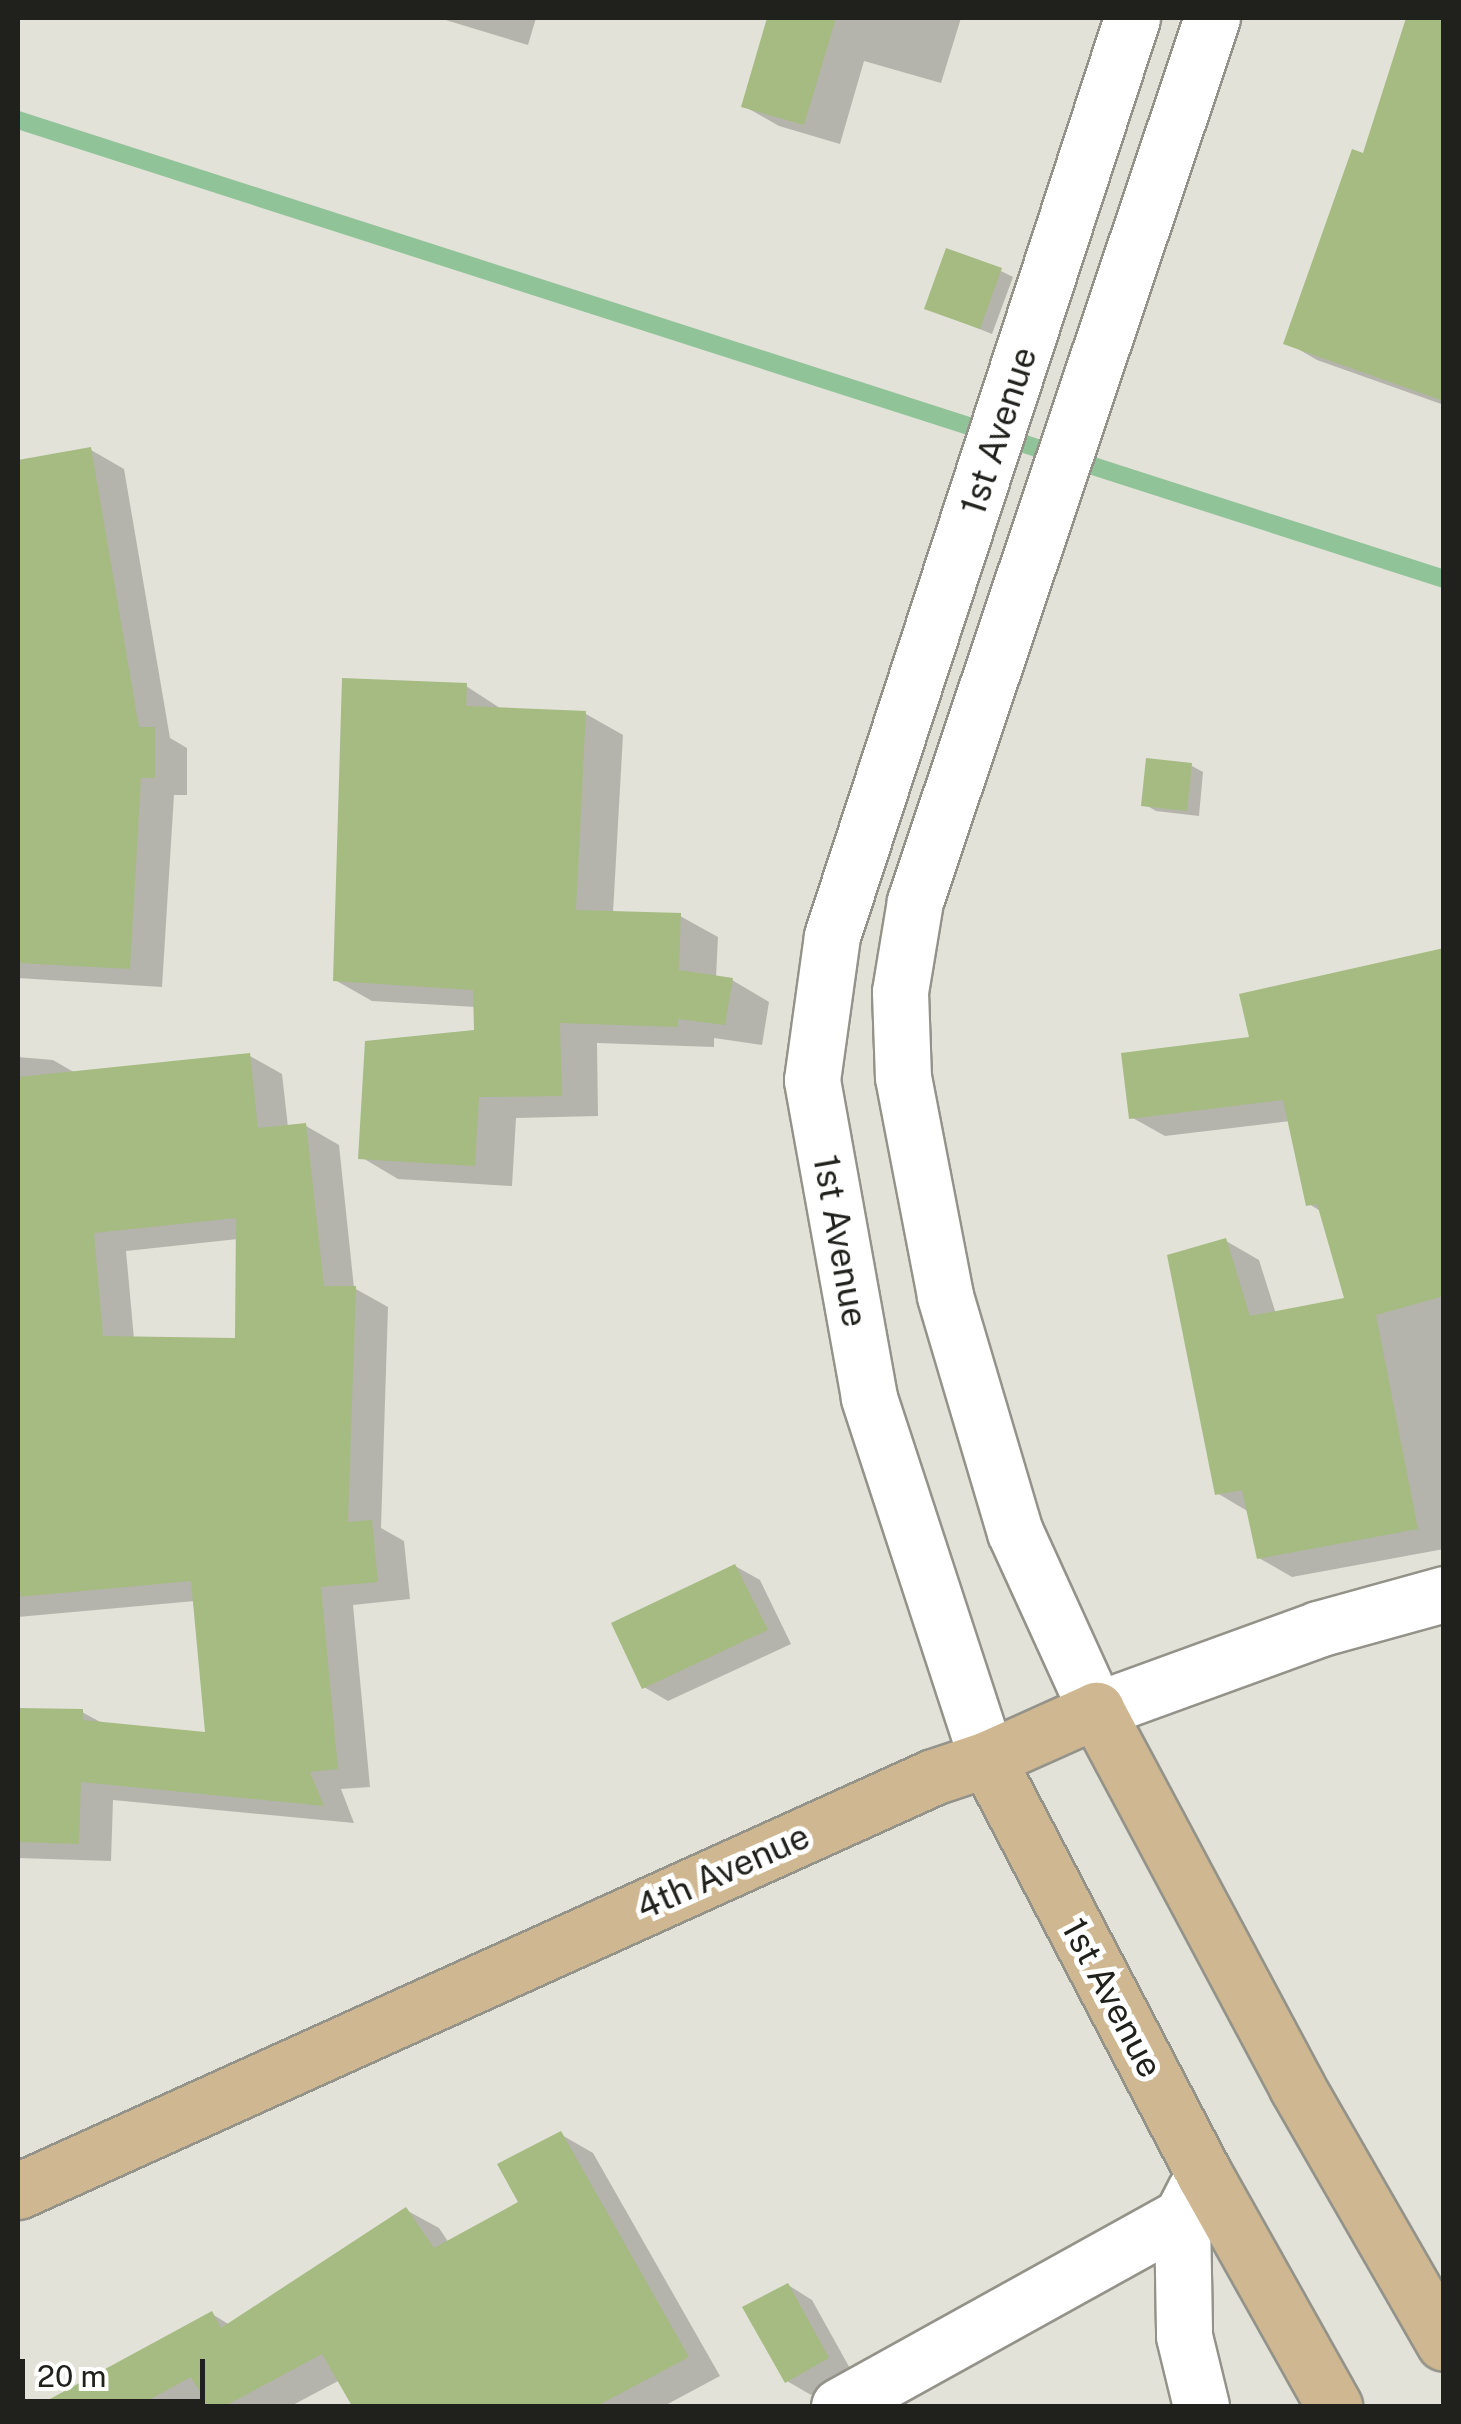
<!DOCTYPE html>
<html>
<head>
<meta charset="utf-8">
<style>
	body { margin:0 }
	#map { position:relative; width:1461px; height:2424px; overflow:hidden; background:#e3e2d8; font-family:"Public Sans",sans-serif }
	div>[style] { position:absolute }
	.shadow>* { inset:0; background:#0003 }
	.stream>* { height:18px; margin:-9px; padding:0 9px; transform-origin:9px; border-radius:9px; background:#90c398 }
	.building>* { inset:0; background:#a5bb81 }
	.roads { filter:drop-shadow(2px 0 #94938a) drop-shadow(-2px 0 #94938a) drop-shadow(0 2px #94938a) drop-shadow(0 -2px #94938a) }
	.minor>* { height:55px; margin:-27.5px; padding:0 27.5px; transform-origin:27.5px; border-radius:27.5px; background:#fff }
	.major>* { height:55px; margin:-27.5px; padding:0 27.5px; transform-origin:27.5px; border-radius:27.5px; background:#cfb891 }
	span { translate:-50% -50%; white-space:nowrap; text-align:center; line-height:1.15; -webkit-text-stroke:10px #fff; paint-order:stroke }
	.street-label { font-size:35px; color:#20201c }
	.frame { position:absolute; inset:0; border:20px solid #20201c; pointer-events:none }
	.scale { position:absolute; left:20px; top:2359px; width:185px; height:45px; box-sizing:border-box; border:5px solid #20201c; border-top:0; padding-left:12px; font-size:30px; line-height:35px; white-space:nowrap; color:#20201c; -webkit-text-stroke:8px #fff; paint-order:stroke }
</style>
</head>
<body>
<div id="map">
	<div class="shadow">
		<i style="clip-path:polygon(439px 18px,536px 18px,528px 45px)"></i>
		<i style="clip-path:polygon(770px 18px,961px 18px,941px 83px,864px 61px,840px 144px,779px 126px,744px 106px)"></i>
		<i style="clip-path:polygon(1409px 18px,1444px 18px,1444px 405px,1317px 360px,1286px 342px,1365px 156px)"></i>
		<i style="clip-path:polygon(1001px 271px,1013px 277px,992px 334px,927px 308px)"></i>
		<i style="clip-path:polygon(91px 450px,124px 469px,170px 738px,187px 748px,187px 795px,174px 795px,162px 987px,18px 978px,18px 462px)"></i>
		<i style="clip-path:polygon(466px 686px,503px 710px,586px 714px,623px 735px,613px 913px,680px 916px,718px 937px,716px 978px,732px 980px,769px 1002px,762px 1045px,714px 1038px,714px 1047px,597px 1043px,598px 1116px,516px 1118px,512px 1186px,398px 1179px,361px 1157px,477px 1032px,476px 1007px,372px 1001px,335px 980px)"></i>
		<i style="clip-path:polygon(1192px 766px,1203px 772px,1199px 816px,1156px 811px,1144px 804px)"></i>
		<i style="clip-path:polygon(1444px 950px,1444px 1549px,1292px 1577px,1259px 1558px,1249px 1512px,1217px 1493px,1226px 1241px,1259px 1260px,1276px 1314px,1347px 1300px,1322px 1212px,1309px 1204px,1290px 1121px,1165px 1136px,1131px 1117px,1252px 1040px)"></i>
		<i style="clip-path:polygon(evenodd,250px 1056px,282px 1074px,288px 1127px,306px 1126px,339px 1145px,354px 1288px,388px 1307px,381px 1528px,404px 1541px,410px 1599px,353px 1605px,370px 1787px,341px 1789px,354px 1823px,113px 1800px,111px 1861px,18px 1858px,18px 1710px,82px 1712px,104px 1724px,208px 1734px,195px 1601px,18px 1617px,18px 1057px,53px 1060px,77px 1074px,250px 1056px,238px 1239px,238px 1341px,134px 1339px,126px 1251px,238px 1239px)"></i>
		<i style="clip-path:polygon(735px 1566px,760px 1580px,791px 1644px,668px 1701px,644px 1687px)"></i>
		<i style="clip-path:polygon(560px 2134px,593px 2153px,720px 2376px,664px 2406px,355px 2406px,340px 2380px,291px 2406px,42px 2406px,212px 2314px,230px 2325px,406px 2210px,439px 2228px,449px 2243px,522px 2203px)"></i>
		<i style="clip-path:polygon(788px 2285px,812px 2300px,852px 2372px,811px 2395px,787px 2381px)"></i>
	</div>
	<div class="stream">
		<i style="left:18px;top:120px;width:1498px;rotate:17.84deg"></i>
	</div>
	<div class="building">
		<i style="clip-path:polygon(767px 18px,836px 18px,804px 125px,741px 107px)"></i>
		<i style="clip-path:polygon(1406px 18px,1444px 18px,1444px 401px,1283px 344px,1352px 149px,1363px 153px)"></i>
		<i style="clip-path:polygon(946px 248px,1002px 268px,980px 329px,924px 309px)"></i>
		<i style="clip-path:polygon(91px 447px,139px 727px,155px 727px,155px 778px,141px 778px,130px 969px,18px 963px,18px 460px)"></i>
		<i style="clip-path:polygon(342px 678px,467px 683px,466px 706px,586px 711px,576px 910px,681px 913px,679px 970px,733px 978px,725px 1025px,678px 1019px,678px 1027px,560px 1023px,562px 1096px,479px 1097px,475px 1166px,358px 1159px,365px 1041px,474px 1030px,473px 990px,333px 981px)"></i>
		<i style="clip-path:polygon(1146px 758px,1192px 763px,1187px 811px,1141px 806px)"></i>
		<i style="clip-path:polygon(1444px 948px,1444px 1296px,1376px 1315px,1418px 1529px,1257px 1559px,1242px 1490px,1215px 1495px,1167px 1255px,1226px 1238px,1250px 1316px,1344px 1298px,1317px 1204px,1306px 1206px,1283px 1100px,1129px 1119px,1121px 1053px,1249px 1037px,1239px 994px)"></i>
		<i style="clip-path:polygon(evenodd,250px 1053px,258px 1128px,306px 1123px,324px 1286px,356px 1286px,348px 1522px,372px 1520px,378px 1582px,321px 1587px,338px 1769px,310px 1772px,324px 1806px,81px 1782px,79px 1844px,18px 1842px,18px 1708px,83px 1709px,83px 1720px,205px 1732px,191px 1581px,18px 1597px,18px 1077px,250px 1053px,236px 1218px,235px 1338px,103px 1336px,94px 1233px,236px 1218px)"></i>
		<i style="clip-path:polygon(735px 1564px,768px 1630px,642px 1689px,611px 1623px)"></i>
		<i style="clip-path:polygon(561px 2131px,689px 2357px,597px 2406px,352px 2406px,322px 2354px,225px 2406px,208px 2406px,191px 2377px,138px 2406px,37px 2406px,212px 2311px,221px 2328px,406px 2207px,434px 2248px,518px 2202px,497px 2164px)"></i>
		<i style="clip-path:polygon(788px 2283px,829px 2358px,785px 2383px,742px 2307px)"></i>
	</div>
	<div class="roads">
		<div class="minor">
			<i style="left:1212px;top:18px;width:932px;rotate:108.59deg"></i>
			<i style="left:915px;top:901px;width:92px;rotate:99.4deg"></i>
			<i style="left:900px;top:992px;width:85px;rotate:88deg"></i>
			<i style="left:903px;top:1077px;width:223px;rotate:79.1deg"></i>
			<i style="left:945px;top:1296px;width:246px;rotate:73.5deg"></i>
			<i style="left:1015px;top:1532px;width:196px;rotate:65.5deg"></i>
			<i style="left:1096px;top:1710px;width:236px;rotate:-20deg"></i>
			<i style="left:1318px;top:1629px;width:131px;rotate:-15.5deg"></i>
			<i style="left:987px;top:1759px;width:381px;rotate:-108.1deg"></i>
			<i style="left:869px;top:1397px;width:322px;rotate:-100.2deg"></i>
			<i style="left:812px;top:1080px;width:145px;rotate:-82.1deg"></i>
			<i style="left:832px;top:936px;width:966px;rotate:-71.9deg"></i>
			<i style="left:1195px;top:2190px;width:29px;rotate:117deg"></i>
			<i style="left:1182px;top:2216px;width:120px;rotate:89deg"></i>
			<i style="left:1184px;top:2336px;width:72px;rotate:76.3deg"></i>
			<i style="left:839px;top:2406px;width:392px;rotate:-29deg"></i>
		</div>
		<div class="major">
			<i style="left:987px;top:1759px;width:468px;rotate:62.4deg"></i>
			<i style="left:1204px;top:2174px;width:266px;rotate:60.7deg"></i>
			<i style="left:18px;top:2191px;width:1004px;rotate:-24.34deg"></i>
			<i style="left:933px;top:1777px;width:57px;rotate:-18.4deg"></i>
			<i style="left:987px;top:1759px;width:120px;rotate:-24.2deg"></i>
			<i style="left:1096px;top:1710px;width:427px;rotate:61.9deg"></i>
			<i style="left:1297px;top:2087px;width:295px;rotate:60.1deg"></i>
		</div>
	</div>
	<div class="street-label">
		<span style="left:999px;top:431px;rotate:-72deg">1st Avenue</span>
		<span style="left:840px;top:1241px;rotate:80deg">1st Avenue</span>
		<span style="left:723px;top:1872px;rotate:-24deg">4th Avenue</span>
		<span style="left:1112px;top:1998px;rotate:62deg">1st Avenue</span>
	</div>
	<div class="frame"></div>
	<div class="scale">20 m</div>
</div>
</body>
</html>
